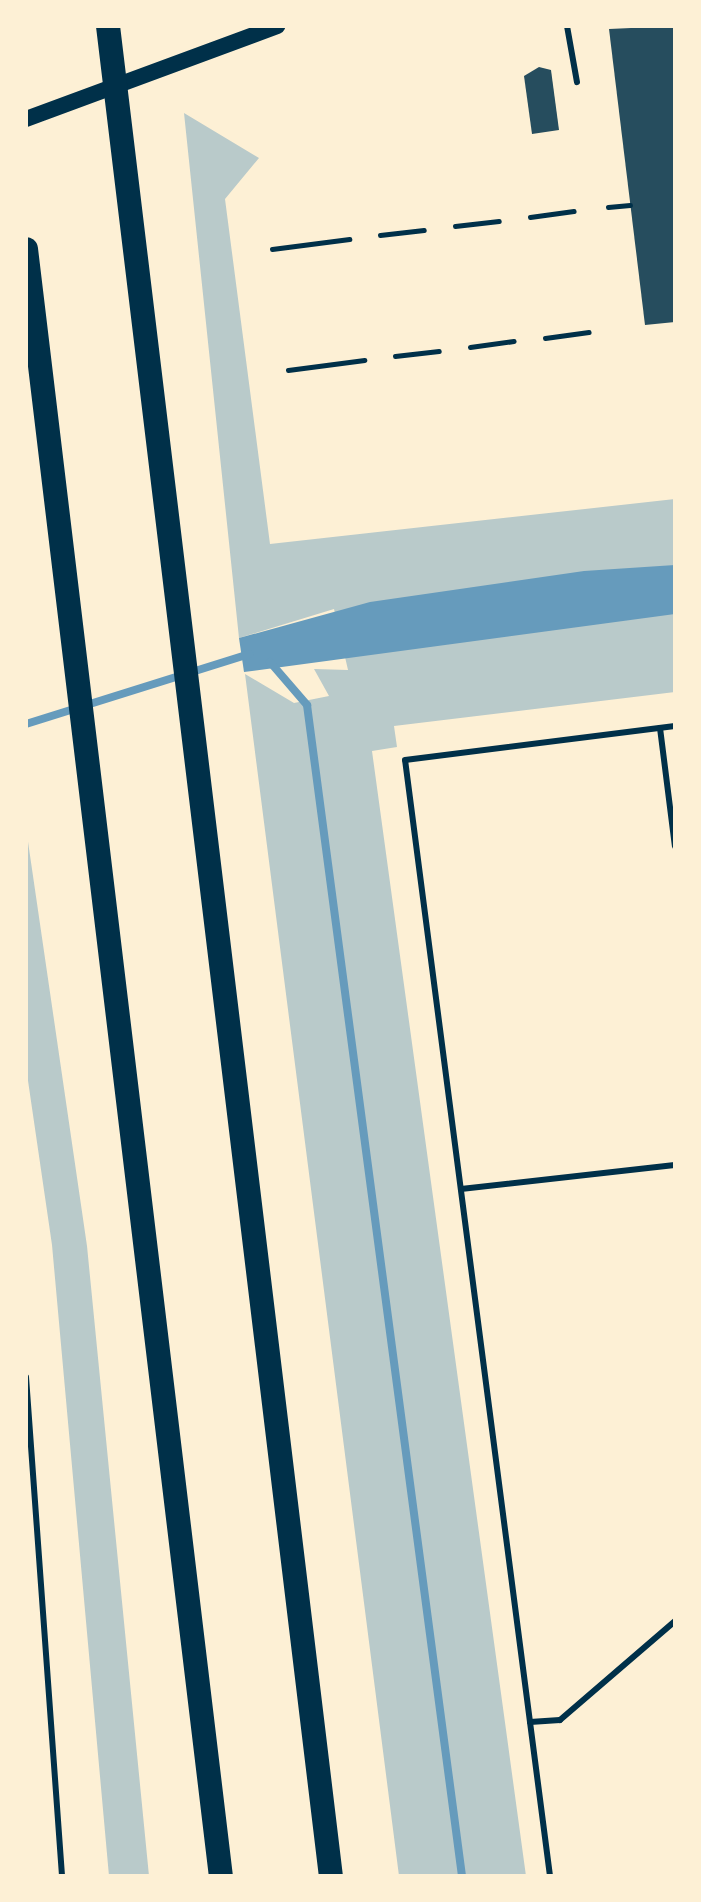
<!DOCTYPE html>
<html>
<head>
<meta charset="utf-8">
<style>
	body { margin:0 }
	#map { position:relative; width:701px; height:1902px; overflow:hidden; background:#fdf0d5; font-family:"Public Sans",sans-serif }
	div>[style] { position:absolute }
	.green>* { inset:0; background:#b9caca }
	.water>* { inset:0; background:#669bbc }
	.stream>* { height:8px; margin:-4px; padding:0 4px; transform-origin:4px; border-radius:4px; background:#669bbc }
	.building>* { inset:0; background:#264d5e }
	.path>* { height:5px; margin:-2.5px; padding:0 2.5px; transform-origin:2.5px; border-radius:2.5px; background:#003049 }
	.service>* { height:6px; margin:-3px; padding:0 3px; transform-origin:3px; border-radius:3px; background:#003049 }
	.secondary>* { height:16px; margin:-8px; padding:0 8px; transform-origin:8px; border-radius:8px; background:#003049 }
	.motorway>* { height:24px; margin:-12px; padding:0 12px; transform-origin:12px; border-radius:12px; background:#003049 }
	span { translate:-50% -50%; white-space:nowrap; text-align:center; line-height:1.15; -webkit-text-stroke:7px #fdf0d5; paint-order:stroke }
	.frame { position:absolute; inset:0; border:28px solid #fdf0d5; pointer-events:none }
</style>
</head>
<body>
<div id="map">
	<div class="green">
		<i style="clip-path:polygon(184px 113px,259px 158px,225px 199px,270px 544px,675px 499px,675px 692px,394px 726px,397px 747px,372px 751px,526px 1876px,399px 1876px,245px 674px,294px 703px,329px 696px,314px 669px,348px 670px,334px 609px,239px 638px)"></i>
		<i style="clip-path:polygon(26px 828px,87px 1246px,149px 1876px,109px 1876px,52px 1245px,26px 1067px)"></i>
	</div>
	<div class="water">
		<i style="clip-path:polygon(675px 565px,675px 614px,244px 672px,239px 638px,370px 602px,584px 571px)"></i>
	</div>
	<div class="stream">
		<i style="left:270px;top:662px;width:57px;rotate:49.3deg"></i>
		<i style="left:307px;top:705px;width:1181px;rotate:82.46deg"></i>
		<i style="left:26px;top:724px;width:234px;rotate:-17.4deg"></i>
	</div>
	<div class="building">
		<i style="clip-path:polygon(675px 26px,675px 322px,645px 325px,609px 29px)"></i>
		<i style="clip-path:polygon(539px 67px,551px 70px,559px 130px,532px 134px,524px 76px)"></i>
	</div>
	<div class="path">
		<i style="left:608px;top:207px;width:22px;rotate:-5deg"></i>
		<i style="left:530px;top:217px;width:44px;rotate:-7.8deg"></i>
		<i style="left:455px;top:226px;width:44px;rotate:-6.5deg"></i>
		<i style="left:380px;top:235px;width:44px;rotate:-6.5deg"></i>
		<i style="left:272px;top:249px;width:78px;rotate:-7.4deg"></i>
		<i style="left:545px;top:338px;width:44px;rotate:-7.8deg"></i>
		<i style="left:470px;top:347px;width:44px;rotate:-7.8deg"></i>
		<i style="left:395px;top:356px;width:44px;rotate:-6.5deg"></i>
		<i style="left:288px;top:370px;width:77px;rotate:-7.5deg"></i>
	</div>
	<div class="service">
		<i style="left:567px;top:26px;width:57px;rotate:79.9deg"></i>
		<i style="left:660px;top:728px;width:119px;rotate:82.8deg"></i>
		<i style="left:461px;top:1189px;width:215px;rotate:-6.4deg"></i>
		<i style="left:26px;top:1377px;width:500px;rotate:85.87deg"></i>
		<i style="left:530px;top:1722px;width:30px;rotate:-4deg"></i>
		<i style="left:560px;top:1720px;width:152px;rotate:-40.7deg"></i>
		<i style="left:550px;top:1876px;width:1125px;rotate:-97.4deg"></i>
		<i style="left:405px;top:760px;width:272px;rotate:-7.2deg"></i>
	</div>
	<div class="secondary">
		<i style="left:26px;top:119px;width:268px;rotate:-20.3deg"></i>
	</div>
	<div class="motorway">
		<i style="left:108px;top:26px;width:1863px;rotate:83.13deg"></i>
		<i style="left:26px;top:249px;width:1639px;rotate:83.17deg"></i>
	</div>
	<div class="frame"></div>
</div>
</body>
</html>
